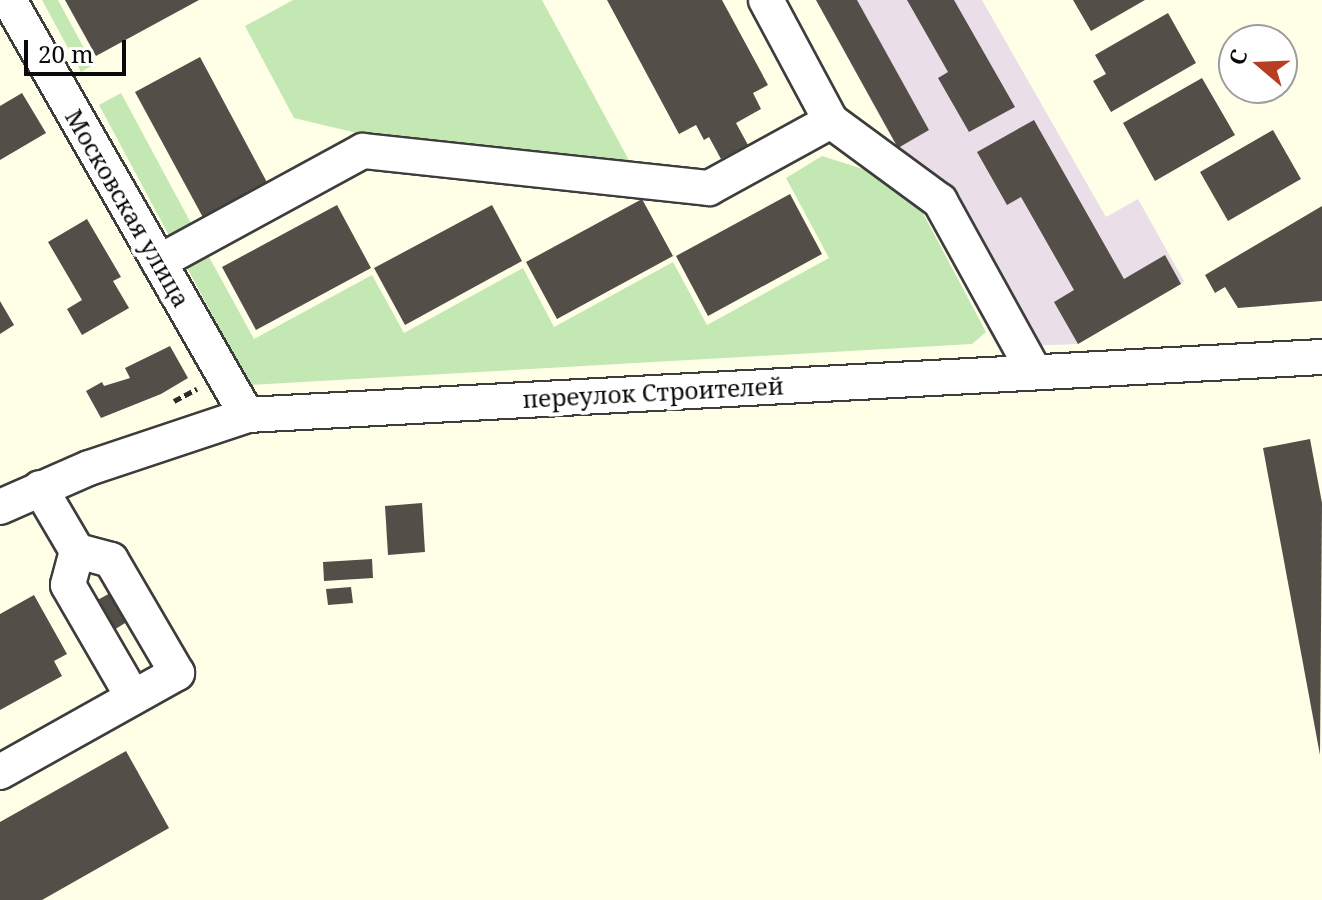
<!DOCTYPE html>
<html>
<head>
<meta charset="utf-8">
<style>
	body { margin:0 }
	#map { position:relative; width:1322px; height:900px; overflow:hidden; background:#ffffe8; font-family:"Noto Serif",serif }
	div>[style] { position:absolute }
	.industrial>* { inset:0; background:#eadee9 }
	.green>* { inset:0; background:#c4e8b3 }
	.building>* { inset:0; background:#534e47 }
	.path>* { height:5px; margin-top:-2.5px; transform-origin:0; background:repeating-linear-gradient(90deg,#2c2c2c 0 8px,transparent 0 12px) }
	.roads { filter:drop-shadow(2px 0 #3d3d3d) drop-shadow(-2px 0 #3d3d3d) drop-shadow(0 2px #3d3d3d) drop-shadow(0 -2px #3d3d3d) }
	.minor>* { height:34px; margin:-17px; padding:0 17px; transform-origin:17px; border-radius:17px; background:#fff }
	span { translate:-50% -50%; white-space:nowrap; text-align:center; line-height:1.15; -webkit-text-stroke:8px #fff; paint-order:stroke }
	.street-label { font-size:24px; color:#0a0a0a }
	.north { position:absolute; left:1218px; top:24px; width:80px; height:80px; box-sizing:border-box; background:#fff; border:2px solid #9d9d9d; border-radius:50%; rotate:289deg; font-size:22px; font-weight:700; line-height:32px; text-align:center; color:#0a0a0a }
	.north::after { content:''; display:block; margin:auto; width:28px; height:36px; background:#b83d25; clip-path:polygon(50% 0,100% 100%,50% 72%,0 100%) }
	.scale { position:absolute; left:24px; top:40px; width:102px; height:36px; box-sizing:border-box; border:4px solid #0a0a0a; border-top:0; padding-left:10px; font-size:24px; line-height:28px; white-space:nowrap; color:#0a0a0a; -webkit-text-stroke:6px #fff; paint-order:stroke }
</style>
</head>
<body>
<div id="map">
	<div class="industrial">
		<i style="clip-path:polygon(816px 0,982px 0,1106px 217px,1138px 199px,1184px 281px,1181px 284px,1078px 344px,1007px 347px)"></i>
	</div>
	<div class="green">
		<i style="clip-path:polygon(42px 0,58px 0,93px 65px,81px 72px)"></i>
		<i style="clip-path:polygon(293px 0,542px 0,631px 164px,369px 136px,294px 118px,245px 26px)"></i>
		<i style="clip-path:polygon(121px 93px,193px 227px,171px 239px,99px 105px)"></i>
		<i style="clip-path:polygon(822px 156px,907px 183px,986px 332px,972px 344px,250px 385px,186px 266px,208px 255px,254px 339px,372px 275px,404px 333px,523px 268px,554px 327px,673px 262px,707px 325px,829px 258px,786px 178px)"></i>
	</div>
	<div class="building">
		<i style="clip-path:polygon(65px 0,199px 0,96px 56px)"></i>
		<i style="clip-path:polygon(607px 0,722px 0,768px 85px,753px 93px,761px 109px,736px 123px,748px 145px,721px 159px,709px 137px,704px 140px,696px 125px,679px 134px)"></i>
		<i style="clip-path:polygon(816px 0,857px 0,929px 130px,898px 148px)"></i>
		<i style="clip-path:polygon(907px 0,954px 0,1015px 107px,969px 132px,938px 78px,948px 72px)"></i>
		<i style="clip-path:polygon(1073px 0,1145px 0,1091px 31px)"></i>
		<i style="clip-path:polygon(1168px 13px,1196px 63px,1111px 112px,1093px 81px,1106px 74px,1095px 55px)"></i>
		<i style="clip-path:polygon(200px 57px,270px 188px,206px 223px,135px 92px)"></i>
		<i style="clip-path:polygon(1202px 78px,1235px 135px,1155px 181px,1123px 123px)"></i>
		<i style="clip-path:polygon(22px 93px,46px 133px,0 160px,0 106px)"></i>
		<i style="clip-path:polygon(1034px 120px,1124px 279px,1165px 255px,1181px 284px,1078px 344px,1054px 302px,1074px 290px,1021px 197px,1007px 205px,977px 152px)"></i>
		<i style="clip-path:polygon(1273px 130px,1301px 179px,1228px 221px,1200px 172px)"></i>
		<i style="clip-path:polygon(790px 194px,822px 254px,708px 316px,676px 256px)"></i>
		<i style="clip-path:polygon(642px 199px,673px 256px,557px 319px,526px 262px)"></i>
		<i style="clip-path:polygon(337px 205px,371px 268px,256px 330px,222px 267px)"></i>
		<i style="clip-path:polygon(492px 205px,522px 261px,405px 325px,374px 268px)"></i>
		<i style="clip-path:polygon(1322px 206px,1322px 301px,1238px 308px,1225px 287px,1215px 293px,1205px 275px)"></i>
		<i style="clip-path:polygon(87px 219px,121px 277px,113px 281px,129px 308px,82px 335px,67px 309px,82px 300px,48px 242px)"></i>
		<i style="clip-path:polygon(0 301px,14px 325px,0 334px)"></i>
		<i style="clip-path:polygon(170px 346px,188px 378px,161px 394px,101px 418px,86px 391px,102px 382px,104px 386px,130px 378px,125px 368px)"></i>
		<i style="clip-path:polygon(1310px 439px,1322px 503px,1320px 755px,1263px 448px)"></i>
		<i style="clip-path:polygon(422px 503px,425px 552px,388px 555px,385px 506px)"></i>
		<i style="clip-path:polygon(372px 559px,373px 578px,324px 581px,323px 562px)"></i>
		<i style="clip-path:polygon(351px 587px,353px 603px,328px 605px,326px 589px)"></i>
		<i style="clip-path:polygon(114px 591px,130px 620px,109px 633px,92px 603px)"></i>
		<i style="clip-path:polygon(34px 595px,67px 654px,54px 661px,62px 676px,0 710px,0 614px)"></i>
		<i style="clip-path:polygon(126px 751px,169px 828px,42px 900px,0 900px,0 822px)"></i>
	</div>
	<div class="path">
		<i style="left:174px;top:401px;width:26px;rotate:-28deg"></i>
	</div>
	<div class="roads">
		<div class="minor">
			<i style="left:9px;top:0;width:478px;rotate:60.2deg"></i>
			<i style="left:766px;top:0;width:137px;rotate:61.8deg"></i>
			<i style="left:831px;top:121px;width:135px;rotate:36.3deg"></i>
			<i style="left:940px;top:201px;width:194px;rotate:61.1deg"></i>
			<i style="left:159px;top:262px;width:232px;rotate:-28.6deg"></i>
			<i style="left:363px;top:151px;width:348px;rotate:6.1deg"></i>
			<i style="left:709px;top:188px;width:139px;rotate:-28.8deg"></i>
			<i style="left:0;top:507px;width:97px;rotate:-23.7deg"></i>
			<i style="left:89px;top:468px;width:167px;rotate:-18.5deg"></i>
			<i style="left:247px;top:415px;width:1077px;rotate:-3.09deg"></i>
			<i style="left:77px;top:551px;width:35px;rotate:105deg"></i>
			<i style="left:68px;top:585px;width:129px;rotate:59.9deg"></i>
			<i style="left:0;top:772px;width:203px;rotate:-29.2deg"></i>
			<i style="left:177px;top:673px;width:131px;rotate:-120.3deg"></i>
			<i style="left:111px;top:560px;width:35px;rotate:-165deg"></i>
			<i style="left:77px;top:551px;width:73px;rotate:-120.4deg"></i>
		</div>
	</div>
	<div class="street-label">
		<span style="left:128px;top:208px;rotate:60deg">Московская улица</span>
		<span style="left:653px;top:392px;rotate:-3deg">переулок Строителей</span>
	</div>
	<div class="north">С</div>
	<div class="scale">20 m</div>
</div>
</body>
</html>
